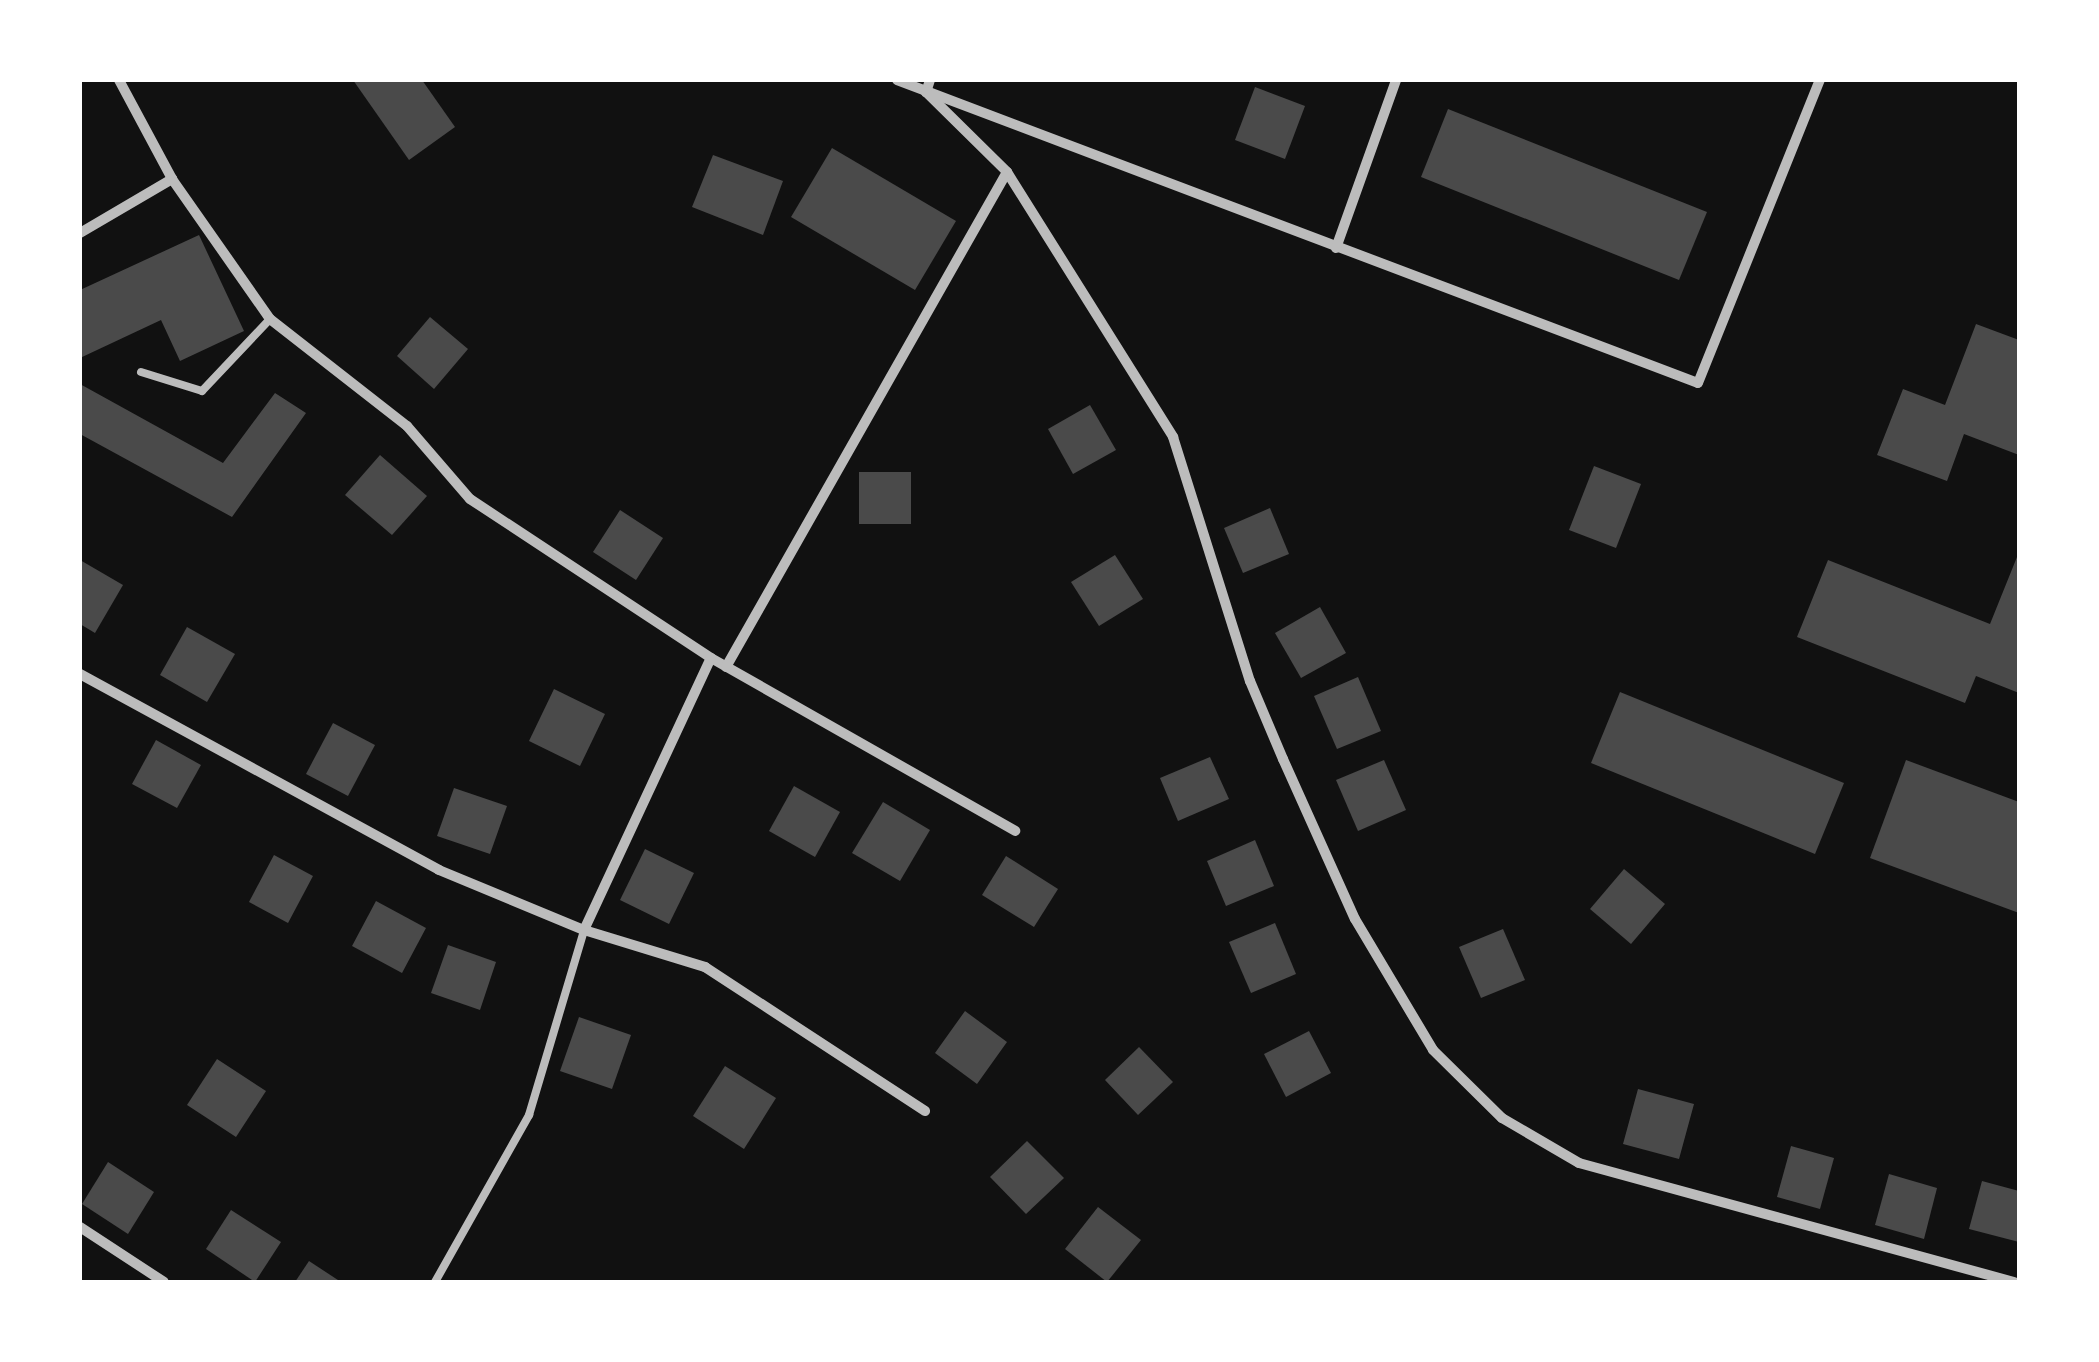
<!DOCTYPE html>
<html>
<head>
<meta charset="utf-8">
<style>
	body { margin:0 }
	#map { position:relative; width:2099px; height:1362px; overflow:hidden; background:#111; font-family:"DejaVu Sans",sans-serif }
	div>[style] { position:absolute }
	.building>* { inset:0; background:#4a4a4a }
	.service>* { height:8px; margin:-4px; padding:0 4px; transform-origin:4px; border-radius:4px; background:#bcbcbc }
	.minor>* { height:10px; margin:-5px; padding:0 5px; transform-origin:5px; border-radius:5px; background:#bcbcbc }
	span { translate:-50% -50%; white-space:nowrap; text-align:center; line-height:1.15; -webkit-text-stroke:8px #fff; paint-order:stroke }
	.frame { position:absolute; inset:0; border:82px solid #fff; pointer-events:none }
</style>
</head>
<body>
<div id="map">
	<div class="building">
		<i style="clip-path:polygon(353px 80px,422px 80px,455px 127px,409px 160px)"></i>
		<i style="clip-path:polygon(1255px 87px,1305px 106px,1285px 159px,1235px 140px)"></i>
		<i style="clip-path:polygon(1448px 109px,1707px 212px,1679px 280px,1421px 177px)"></i>
		<i style="clip-path:polygon(832px 148px,956px 221px,915px 290px,791px 217px)"></i>
		<i style="clip-path:polygon(713px 155px,783px 181px,763px 235px,692px 207px)"></i>
		<i style="clip-path:polygon(199px 235px,244px 331px,180px 361px,161px 320px,80px 358px,80px 290px)"></i>
		<i style="clip-path:polygon(430px 317px,468px 349px,434px 389px,397px 356px)"></i>
		<i style="clip-path:polygon(1976px 324px,2019px 340px,2019px 455px,1964px 434px,1947px 481px,1877px 455px,1903px 389px,1945px 405px)"></i>
		<i style="clip-path:polygon(80px 384px,223px 463px,275px 393px,306px 413px,232px 517px,80px 434px)"></i>
		<i style="clip-path:polygon(1090px 405px,1116px 450px,1073px 474px,1048px 429px)"></i>
		<i style="clip-path:polygon(380px 455px,427px 496px,392px 535px,345px 495px)"></i>
		<i style="clip-path:polygon(1594px 466px,1641px 484px,1616px 548px,1569px 530px)"></i>
		<i style="clip-path:polygon(859px 472px,911px 472px,911px 524px,859px 524px)"></i>
		<i style="clip-path:polygon(1270px 508px,1289px 554px,1243px 573px,1224px 528px)"></i>
		<i style="clip-path:polygon(620px 510px,663px 538px,636px 580px,593px 552px)"></i>
		<i style="clip-path:polygon(2019px 552px,2019px 693px,1976px 676px,1965px 703px,1797px 637px,1828px 560px,1990px 624px)"></i>
		<i style="clip-path:polygon(1115px 555px,1143px 599px,1099px 626px,1071px 582px)"></i>
		<i style="clip-path:polygon(80px 560px,123px 585px,95px 633px,80px 624px)"></i>
		<i style="clip-path:polygon(1320px 607px,1346px 653px,1301px 678px,1275px 633px)"></i>
		<i style="clip-path:polygon(187px 627px,235px 654px,207px 702px,160px 675px)"></i>
		<i style="clip-path:polygon(1358px 677px,1381px 731px,1337px 749px,1314px 696px)"></i>
		<i style="clip-path:polygon(554px 689px,605px 714px,580px 766px,529px 741px)"></i>
		<i style="clip-path:polygon(1620px 692px,1844px 783px,1815px 854px,1591px 763px)"></i>
		<i style="clip-path:polygon(333px 723px,375px 745px,348px 796px,306px 774px)"></i>
		<i style="clip-path:polygon(156px 740px,201px 765px,177px 808px,132px 784px)"></i>
		<i style="clip-path:polygon(1210px 757px,1229px 799px,1178px 821px,1160px 778px)"></i>
		<i style="clip-path:polygon(1384px 760px,1406px 810px,1358px 831px,1336px 780px)"></i>
		<i style="clip-path:polygon(1906px 760px,2019px 802px,2019px 913px,1870px 858px)"></i>
		<i style="clip-path:polygon(794px 786px,840px 812px,815px 857px,769px 831px)"></i>
		<i style="clip-path:polygon(454px 788px,507px 806px,490px 854px,437px 836px)"></i>
		<i style="clip-path:polygon(883px 802px,930px 830px,900px 881px,852px 853px)"></i>
		<i style="clip-path:polygon(1255px 840px,1274px 886px,1226px 906px,1207px 861px)"></i>
		<i style="clip-path:polygon(645px 849px,694px 873px,669px 924px,620px 900px)"></i>
		<i style="clip-path:polygon(274px 855px,313px 876px,288px 923px,249px 902px)"></i>
		<i style="clip-path:polygon(1006px 856px,1058px 889px,1034px 927px,982px 895px)"></i>
		<i style="clip-path:polygon(1624px 869px,1665px 904px,1631px 944px,1590px 909px)"></i>
		<i style="clip-path:polygon(376px 901px,426px 928px,402px 973px,352px 946px)"></i>
		<i style="clip-path:polygon(1275px 923px,1296px 974px,1251px 993px,1229px 942px)"></i>
		<i style="clip-path:polygon(1503px 929px,1525px 980px,1481px 998px,1459px 947px)"></i>
		<i style="clip-path:polygon(448px 945px,496px 962px,480px 1010px,431px 993px)"></i>
		<i style="clip-path:polygon(965px 1011px,1007px 1042px,977px 1084px,935px 1053px)"></i>
		<i style="clip-path:polygon(579px 1017px,631px 1035px,612px 1089px,560px 1071px)"></i>
		<i style="clip-path:polygon(1309px 1031px,1331px 1073px,1286px 1097px,1264px 1054px)"></i>
		<i style="clip-path:polygon(1139px 1047px,1173px 1082px,1138px 1115px,1105px 1080px)"></i>
		<i style="clip-path:polygon(217px 1059px,266px 1091px,236px 1137px,187px 1105px)"></i>
		<i style="clip-path:polygon(725px 1066px,776px 1098px,744px 1149px,693px 1116px)"></i>
		<i style="clip-path:polygon(1638px 1089px,1694px 1104px,1679px 1159px,1623px 1144px)"></i>
		<i style="clip-path:polygon(1027px 1141px,1064px 1178px,1026px 1214px,990px 1177px)"></i>
		<i style="clip-path:polygon(1791px 1146px,1834px 1158px,1820px 1209px,1777px 1197px)"></i>
		<i style="clip-path:polygon(108px 1162px,154px 1192px,128px 1234px,82px 1204px)"></i>
		<i style="clip-path:polygon(1889px 1174px,1937px 1188px,1924px 1239px,1875px 1225px)"></i>
		<i style="clip-path:polygon(1982px 1181px,2019px 1191px,2019px 1242px,1969px 1229px)"></i>
		<i style="clip-path:polygon(1098px 1207px,1141px 1240px,1107px 1282px,1065px 1249px)"></i>
		<i style="clip-path:polygon(231px 1210px,281px 1242px,255px 1282px,206px 1249px)"></i>
		<i style="clip-path:polygon(309px 1261px,341px 1282px,295px 1282px)"></i>
	</div>
	<div class="service">
		<i style="left:141px;top:372px;width:64px;rotate:17.3deg"></i>
		<i style="left:202px;top:391px;width:99px;rotate:-46.6deg"></i>
		<i style="left:435px;top:1282px;width:192px;rotate:-60.6deg"></i>
		<i style="left:529px;top:1115px;width:193px;rotate:-73.4deg"></i>
	</div>
	<div class="minor">
		<i style="left:119px;top:80px;width:112px;rotate:61.8deg"></i>
		<i style="left:172px;top:179px;width:171px;rotate:55deg"></i>
		<i style="left:270px;top:319px;width:174px;rotate:38deg"></i>
		<i style="left:407px;top:426px;width:96px;rotate:49.2deg"></i>
		<i style="left:470px;top:499px;width:289px;rotate:33.4deg"></i>
		<i style="left:711px;top:658px;width:350px;rotate:29.6deg"></i>
		<i style="left:897px;top:80px;width:856px;rotate:20.72deg"></i>
		<i style="left:1698px;top:383px;width:327px;rotate:-68.1deg"></i>
		<i style="left:930px;top:80px;width:13px;rotate:108deg"></i>
		<i style="left:926px;top:92px;width:114px;rotate:44.6deg"></i>
		<i style="left:1007px;top:172px;width:313px;rotate:57.9deg"></i>
		<i style="left:1173px;top:437px;width:256px;rotate:72.5deg"></i>
		<i style="left:1250px;top:681px;width:85px;rotate:67.1deg"></i>
		<i style="left:1283px;top:759px;width:175px;rotate:65.8deg"></i>
		<i style="left:1355px;top:919px;width:152px;rotate:59.2deg"></i>
		<i style="left:1433px;top:1050px;width:97px;rotate:44.6deg"></i>
		<i style="left:1502px;top:1118px;width:89px;rotate:30.3deg"></i>
		<i style="left:1579px;top:1163px;width:451px;rotate:15.3deg"></i>
		<i style="left:80px;top:233px;width:107px;rotate:-30.4deg"></i>
		<i style="left:1336px;top:248px;width:178px;rotate:-70.3deg"></i>
		<i style="left:726px;top:667px;width:569px;rotate:-60.42deg"></i>
		<i style="left:80px;top:674px;width:409px;rotate:28.6deg"></i>
		<i style="left:439px;top:870px;width:157px;rotate:22.5deg"></i>
		<i style="left:584px;top:930px;width:127px;rotate:17deg"></i>
		<i style="left:705px;top:967px;width:263px;rotate:33.2deg"></i>
		<i style="left:584px;top:930px;width:300px;rotate:-65deg"></i>
		<i style="left:80px;top:1227px;width:100px;rotate:33.2deg"></i>
	</div>
	<div class="frame"></div>
</div>
</body>
</html>
